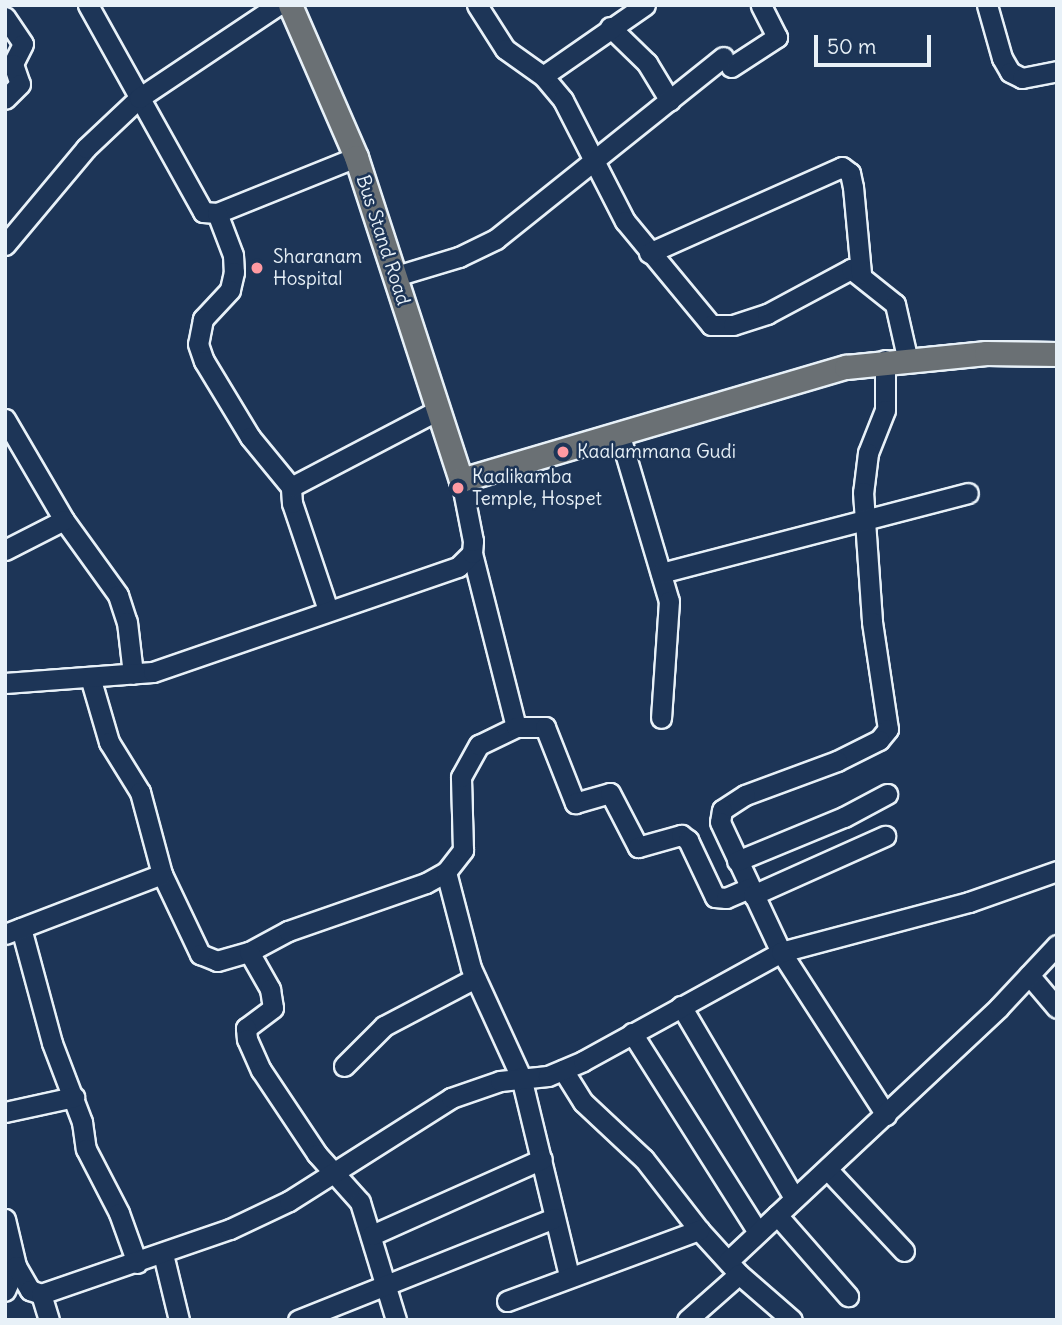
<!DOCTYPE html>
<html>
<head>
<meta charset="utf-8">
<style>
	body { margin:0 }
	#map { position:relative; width:1062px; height:1325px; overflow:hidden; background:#1d3557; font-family:Delius,sans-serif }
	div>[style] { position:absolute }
	.roads { filter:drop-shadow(2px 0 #e8f1f8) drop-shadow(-2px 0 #e8f1f8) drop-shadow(0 2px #e8f1f8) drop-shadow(0 -2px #e8f1f8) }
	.minor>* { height:19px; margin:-9.5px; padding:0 9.5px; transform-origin:9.5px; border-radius:9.5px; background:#1d3557 }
	.major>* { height:23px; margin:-11.5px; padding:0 11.5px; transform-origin:11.5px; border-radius:11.5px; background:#6a7074 }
	.dots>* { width:19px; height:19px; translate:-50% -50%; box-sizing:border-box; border:4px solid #1d3557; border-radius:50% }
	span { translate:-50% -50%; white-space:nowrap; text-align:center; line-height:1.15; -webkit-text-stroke:5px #1d3557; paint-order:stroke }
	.street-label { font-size:19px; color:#e8f1f8 }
	.poi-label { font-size:19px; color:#e8f1f8 }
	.left { translate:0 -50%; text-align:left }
	.frame { position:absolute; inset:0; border:7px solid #e8f1f8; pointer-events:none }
	.scale { position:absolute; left:814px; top:35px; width:117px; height:32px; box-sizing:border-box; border:4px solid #e8f1f8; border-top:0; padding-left:9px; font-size:21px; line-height:24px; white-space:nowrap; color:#e8f1f8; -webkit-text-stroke:5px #1d3557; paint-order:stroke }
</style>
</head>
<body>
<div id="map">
	<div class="roads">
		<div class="minor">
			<i style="left:88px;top:5px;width:237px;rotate:60.9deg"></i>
			<i style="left:203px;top:212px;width:14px;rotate:4deg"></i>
			<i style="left:217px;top:213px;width:150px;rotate:-21.9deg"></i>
			<i style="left:477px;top:5px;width:52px;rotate:57.5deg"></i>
			<i style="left:505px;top:49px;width:47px;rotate:35.4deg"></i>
			<i style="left:543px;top:76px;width:31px;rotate:50deg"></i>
			<i style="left:563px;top:100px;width:136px;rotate:62.9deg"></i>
			<i style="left:625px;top:221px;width:135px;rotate:50.4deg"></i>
			<i style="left:711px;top:325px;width:22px"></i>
			<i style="left:733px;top:325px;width:36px;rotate:-18deg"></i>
			<i style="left:767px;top:314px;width:95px;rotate:-28.2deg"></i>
			<i style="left:851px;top:269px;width:56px;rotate:38.5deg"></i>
			<i style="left:895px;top:304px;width:58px;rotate:77.2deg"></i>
			<i style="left:987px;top:5px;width:55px;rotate:74.2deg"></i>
			<i style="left:1002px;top:58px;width:16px;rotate:60deg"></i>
			<i style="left:1010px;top:72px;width:13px;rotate:27deg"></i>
			<i style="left:1022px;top:78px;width:36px;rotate:-11deg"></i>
			<i style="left:5px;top:17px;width:32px;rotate:56deg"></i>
			<i style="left:23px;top:44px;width:22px;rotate:117deg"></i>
			<i style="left:13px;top:64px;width:21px;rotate:71deg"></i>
			<i style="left:20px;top:84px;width:21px;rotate:135deg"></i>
			<i style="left:610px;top:27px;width:52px;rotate:44.2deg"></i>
			<i style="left:647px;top:63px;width:44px;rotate:58.8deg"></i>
			<i style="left:731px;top:67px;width:55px;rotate:-33.1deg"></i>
			<i style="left:777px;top:37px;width:36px;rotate:-117deg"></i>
			<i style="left:543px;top:76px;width:124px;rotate:-34.8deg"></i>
			<i style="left:217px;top:213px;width:45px;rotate:69.1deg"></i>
			<i style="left:233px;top:255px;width:17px;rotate:87deg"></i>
			<i style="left:234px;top:272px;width:18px;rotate:103deg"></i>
			<i style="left:230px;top:290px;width:40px;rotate:133deg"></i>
			<i style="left:203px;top:319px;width:25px;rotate:101deg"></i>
			<i style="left:198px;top:344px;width:18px;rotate:71deg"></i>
			<i style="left:204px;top:361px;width:89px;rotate:58.8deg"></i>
			<i style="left:250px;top:437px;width:65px;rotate:50.6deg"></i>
			<i style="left:5px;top:245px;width:126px;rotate:-50.1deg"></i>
			<i style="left:86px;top:148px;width:73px;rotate:-43.3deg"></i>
			<i style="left:139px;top:98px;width:167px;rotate:-33.8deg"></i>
			<i style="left:649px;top:253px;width:211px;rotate:-24deg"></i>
			<i style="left:842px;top:167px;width:10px;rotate:37deg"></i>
			<i style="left:850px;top:173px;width:14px;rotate:78deg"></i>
			<i style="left:853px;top:187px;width:87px;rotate:84.7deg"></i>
			<i style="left:396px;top:276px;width:66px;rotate:-16.8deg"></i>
			<i style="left:459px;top:257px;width:41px;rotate:-25.9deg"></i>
			<i style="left:496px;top:239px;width:291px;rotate:-38.7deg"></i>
			<i style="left:885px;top:360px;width:50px;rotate:90deg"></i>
			<i style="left:885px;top:410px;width:46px;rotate:111.6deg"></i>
			<i style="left:868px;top:453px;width:39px;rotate:97deg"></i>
			<i style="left:863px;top:492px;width:130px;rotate:86deg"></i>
			<i style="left:872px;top:622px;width:108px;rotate:81.5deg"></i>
			<i style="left:888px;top:729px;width:14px;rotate:129deg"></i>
			<i style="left:879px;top:740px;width:47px;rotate:153.4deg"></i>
			<i style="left:837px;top:761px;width:98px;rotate:159.7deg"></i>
			<i style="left:745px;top:795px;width:27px;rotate:147deg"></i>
			<i style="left:722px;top:810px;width:12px;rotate:99deg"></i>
			<i style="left:720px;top:822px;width:144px;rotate:64.9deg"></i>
			<i style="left:781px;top:952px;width:194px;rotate:57.2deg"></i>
			<i style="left:5px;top:419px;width:117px;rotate:59.7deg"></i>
			<i style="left:64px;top:520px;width:92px;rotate:54.2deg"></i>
			<i style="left:118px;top:595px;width:28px;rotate:72deg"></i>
			<i style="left:127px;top:622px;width:52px;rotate:83.4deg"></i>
			<i style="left:620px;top:436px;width:172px;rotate:73.5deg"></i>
			<i style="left:669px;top:601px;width:117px;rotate:93.9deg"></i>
			<i style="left:5px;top:550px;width:66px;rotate:-27deg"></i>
			<i style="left:661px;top:573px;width:317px;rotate:-14.6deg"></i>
			<i style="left:328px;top:610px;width:113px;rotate:-108.6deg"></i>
			<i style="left:292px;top:503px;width:16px;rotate:-94deg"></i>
			<i style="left:291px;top:487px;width:166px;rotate:-27.6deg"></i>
			<i style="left:90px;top:677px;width:68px;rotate:73.7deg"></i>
			<i style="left:109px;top:742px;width:59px;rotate:58.2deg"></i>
			<i style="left:140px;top:792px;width:85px;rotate:75deg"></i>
			<i style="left:162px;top:874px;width:89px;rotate:64.6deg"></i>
			<i style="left:200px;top:954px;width:18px;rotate:22deg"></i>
			<i style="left:217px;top:961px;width:33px;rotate:-16deg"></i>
			<i style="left:249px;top:952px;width:44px;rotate:-28.3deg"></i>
			<i style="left:288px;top:931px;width:146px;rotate:-19.2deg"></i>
			<i style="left:426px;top:883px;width:23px;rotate:-29deg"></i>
			<i style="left:446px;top:872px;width:28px;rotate:-52deg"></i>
			<i style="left:463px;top:850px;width:73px;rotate:-91.6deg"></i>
			<i style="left:461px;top:777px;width:37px;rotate:-61deg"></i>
			<i style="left:479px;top:745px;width:41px;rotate:-25.9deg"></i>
			<i style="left:516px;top:727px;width:179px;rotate:-104.2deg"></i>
			<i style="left:5px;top:683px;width:148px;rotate:-4.3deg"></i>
			<i style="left:153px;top:672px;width:323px;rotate:-19deg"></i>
			<i style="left:458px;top:567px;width:20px;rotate:-45deg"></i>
			<i style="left:472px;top:553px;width:12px;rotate:-85deg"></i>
			<i style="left:473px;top:541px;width:62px;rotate:-101.1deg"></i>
			<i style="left:516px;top:727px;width:29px"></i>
			<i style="left:545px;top:727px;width:82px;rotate:68.5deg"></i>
			<i style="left:575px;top:803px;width:36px;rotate:-16deg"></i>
			<i style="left:610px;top:793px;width:61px;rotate:62.6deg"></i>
			<i style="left:638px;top:847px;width:45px;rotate:-15.6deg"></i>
			<i style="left:681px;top:835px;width:9px;rotate:36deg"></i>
			<i style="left:688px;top:840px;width:63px;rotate:64.7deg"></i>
			<i style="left:715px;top:897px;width:11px;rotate:5deg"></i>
			<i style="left:726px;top:898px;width:26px;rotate:-23deg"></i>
			<i style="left:737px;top:861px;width:116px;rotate:-22.4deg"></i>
			<i style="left:844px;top:817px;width:49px;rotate:-28.1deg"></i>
			<i style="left:446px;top:872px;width:99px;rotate:75.4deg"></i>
			<i style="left:471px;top:968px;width:120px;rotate:65.4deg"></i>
			<i style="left:521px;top:1077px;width:205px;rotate:76.4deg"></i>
			<i style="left:753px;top:895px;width:145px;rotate:-24.1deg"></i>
			<i style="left:21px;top:928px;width:119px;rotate:74.9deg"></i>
			<i style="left:52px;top:1043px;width:85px;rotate:69.2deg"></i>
			<i style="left:82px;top:1122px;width:27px;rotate:82deg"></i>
			<i style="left:86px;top:1149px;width:72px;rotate:62.7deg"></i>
			<i style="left:119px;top:1213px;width:53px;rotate:70.2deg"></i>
			<i style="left:5px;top:934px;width:168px;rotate:-20.9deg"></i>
			<i style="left:249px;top:952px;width:43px;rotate:60.4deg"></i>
			<i style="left:270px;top:989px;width:19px;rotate:81deg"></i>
			<i style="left:273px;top:1008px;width:34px;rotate:143deg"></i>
			<i style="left:246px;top:1028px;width:11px;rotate:85deg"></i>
			<i style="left:247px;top:1039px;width:34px;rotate:66deg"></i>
			<i style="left:261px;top:1070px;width:101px;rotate:56.3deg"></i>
			<i style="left:317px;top:1154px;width:64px;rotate:48.1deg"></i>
			<i style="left:360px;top:1202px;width:123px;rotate:73deg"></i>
			<i style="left:1029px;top:975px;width:43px;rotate:49.7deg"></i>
			<i style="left:681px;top:1006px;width:223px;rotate:59.5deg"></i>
			<i style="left:632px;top:1033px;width:234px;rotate:57.7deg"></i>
			<i style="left:344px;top:1066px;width:57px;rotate:-45deg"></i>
			<i style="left:384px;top:1026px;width:103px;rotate:-27.8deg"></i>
			<i style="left:563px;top:1070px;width:38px;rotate:58deg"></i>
			<i style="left:583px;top:1102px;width:83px;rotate:43.1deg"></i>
			<i style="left:644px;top:1159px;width:90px;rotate:52.2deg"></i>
			<i style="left:699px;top:1230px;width:59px;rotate:47.7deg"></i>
			<i style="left:739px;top:1274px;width:70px;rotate:41deg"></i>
			<i style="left:5px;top:1112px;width:71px;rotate:-12.3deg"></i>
			<i style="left:828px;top:1170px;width:111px;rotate:46.8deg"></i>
			<i style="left:777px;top:1215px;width:108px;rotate:48.8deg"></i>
			<i style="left:5px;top:1219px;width:48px;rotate:76.8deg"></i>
			<i style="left:16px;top:1266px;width:27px;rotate:114deg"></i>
			<i style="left:372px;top:1235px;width:186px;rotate:-24.1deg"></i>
			<i style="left:163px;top:1254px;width:68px;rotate:76.4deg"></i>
			<i style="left:728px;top:1261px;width:371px;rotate:-43.1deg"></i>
			<i style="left:999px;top:1007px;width:85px;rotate:-46.9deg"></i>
			<i style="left:16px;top:1266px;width:28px;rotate:60deg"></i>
			<i style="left:30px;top:1290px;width:12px;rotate:20deg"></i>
			<i style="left:41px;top:1294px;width:200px;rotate:-19deg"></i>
			<i style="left:230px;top:1229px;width:65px;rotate:-25.4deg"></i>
			<i style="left:289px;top:1201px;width:192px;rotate:-32.4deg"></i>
			<i style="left:451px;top:1098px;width:52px;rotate:-19.1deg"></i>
			<i style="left:500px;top:1081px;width:48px;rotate:-5.9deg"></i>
			<i style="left:548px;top:1076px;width:38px;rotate:-23deg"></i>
			<i style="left:583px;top:1061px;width:226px;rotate:-28.8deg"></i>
			<i style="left:781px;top:952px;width:195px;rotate:-14.9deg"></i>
			<i style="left:969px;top:902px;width:93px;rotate:-19.4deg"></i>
			<i style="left:41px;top:1294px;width:27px;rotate:73deg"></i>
			<i style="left:507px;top:1301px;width:205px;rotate:-20.3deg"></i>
			<i style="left:298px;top:1320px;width:276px;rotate:-21.7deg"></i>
			<i style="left:687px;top:1320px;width:69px;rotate:-41.5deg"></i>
		</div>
		<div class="major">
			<i style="left:290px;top:5px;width:166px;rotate:66.5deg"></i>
			<i style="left:356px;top:157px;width:340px;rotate:72deg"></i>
			<i style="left:461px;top:480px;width:401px;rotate:-16.4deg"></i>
			<i style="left:846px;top:367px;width:141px;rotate:-5.7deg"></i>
			<i style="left:986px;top:353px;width:71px;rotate:0.8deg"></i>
		</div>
	</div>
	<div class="dots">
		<i style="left:257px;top:268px;background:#ff9aa2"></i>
		<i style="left:563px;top:452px;background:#ff9aa2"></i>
		<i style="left:458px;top:488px;background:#ff9aa2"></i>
	</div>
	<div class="street-label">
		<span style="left:383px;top:240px;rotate:72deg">Bus Stand Road</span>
	</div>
	<div class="poi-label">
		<span class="left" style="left:273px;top:268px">Sharanam<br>Hospital</span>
		<span class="left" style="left:577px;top:452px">Kaalammana Gudi</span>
		<span class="left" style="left:472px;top:488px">Kaalikamba<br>Temple, Hospet</span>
	</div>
	<div class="frame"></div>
	<div class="scale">50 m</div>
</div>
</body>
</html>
